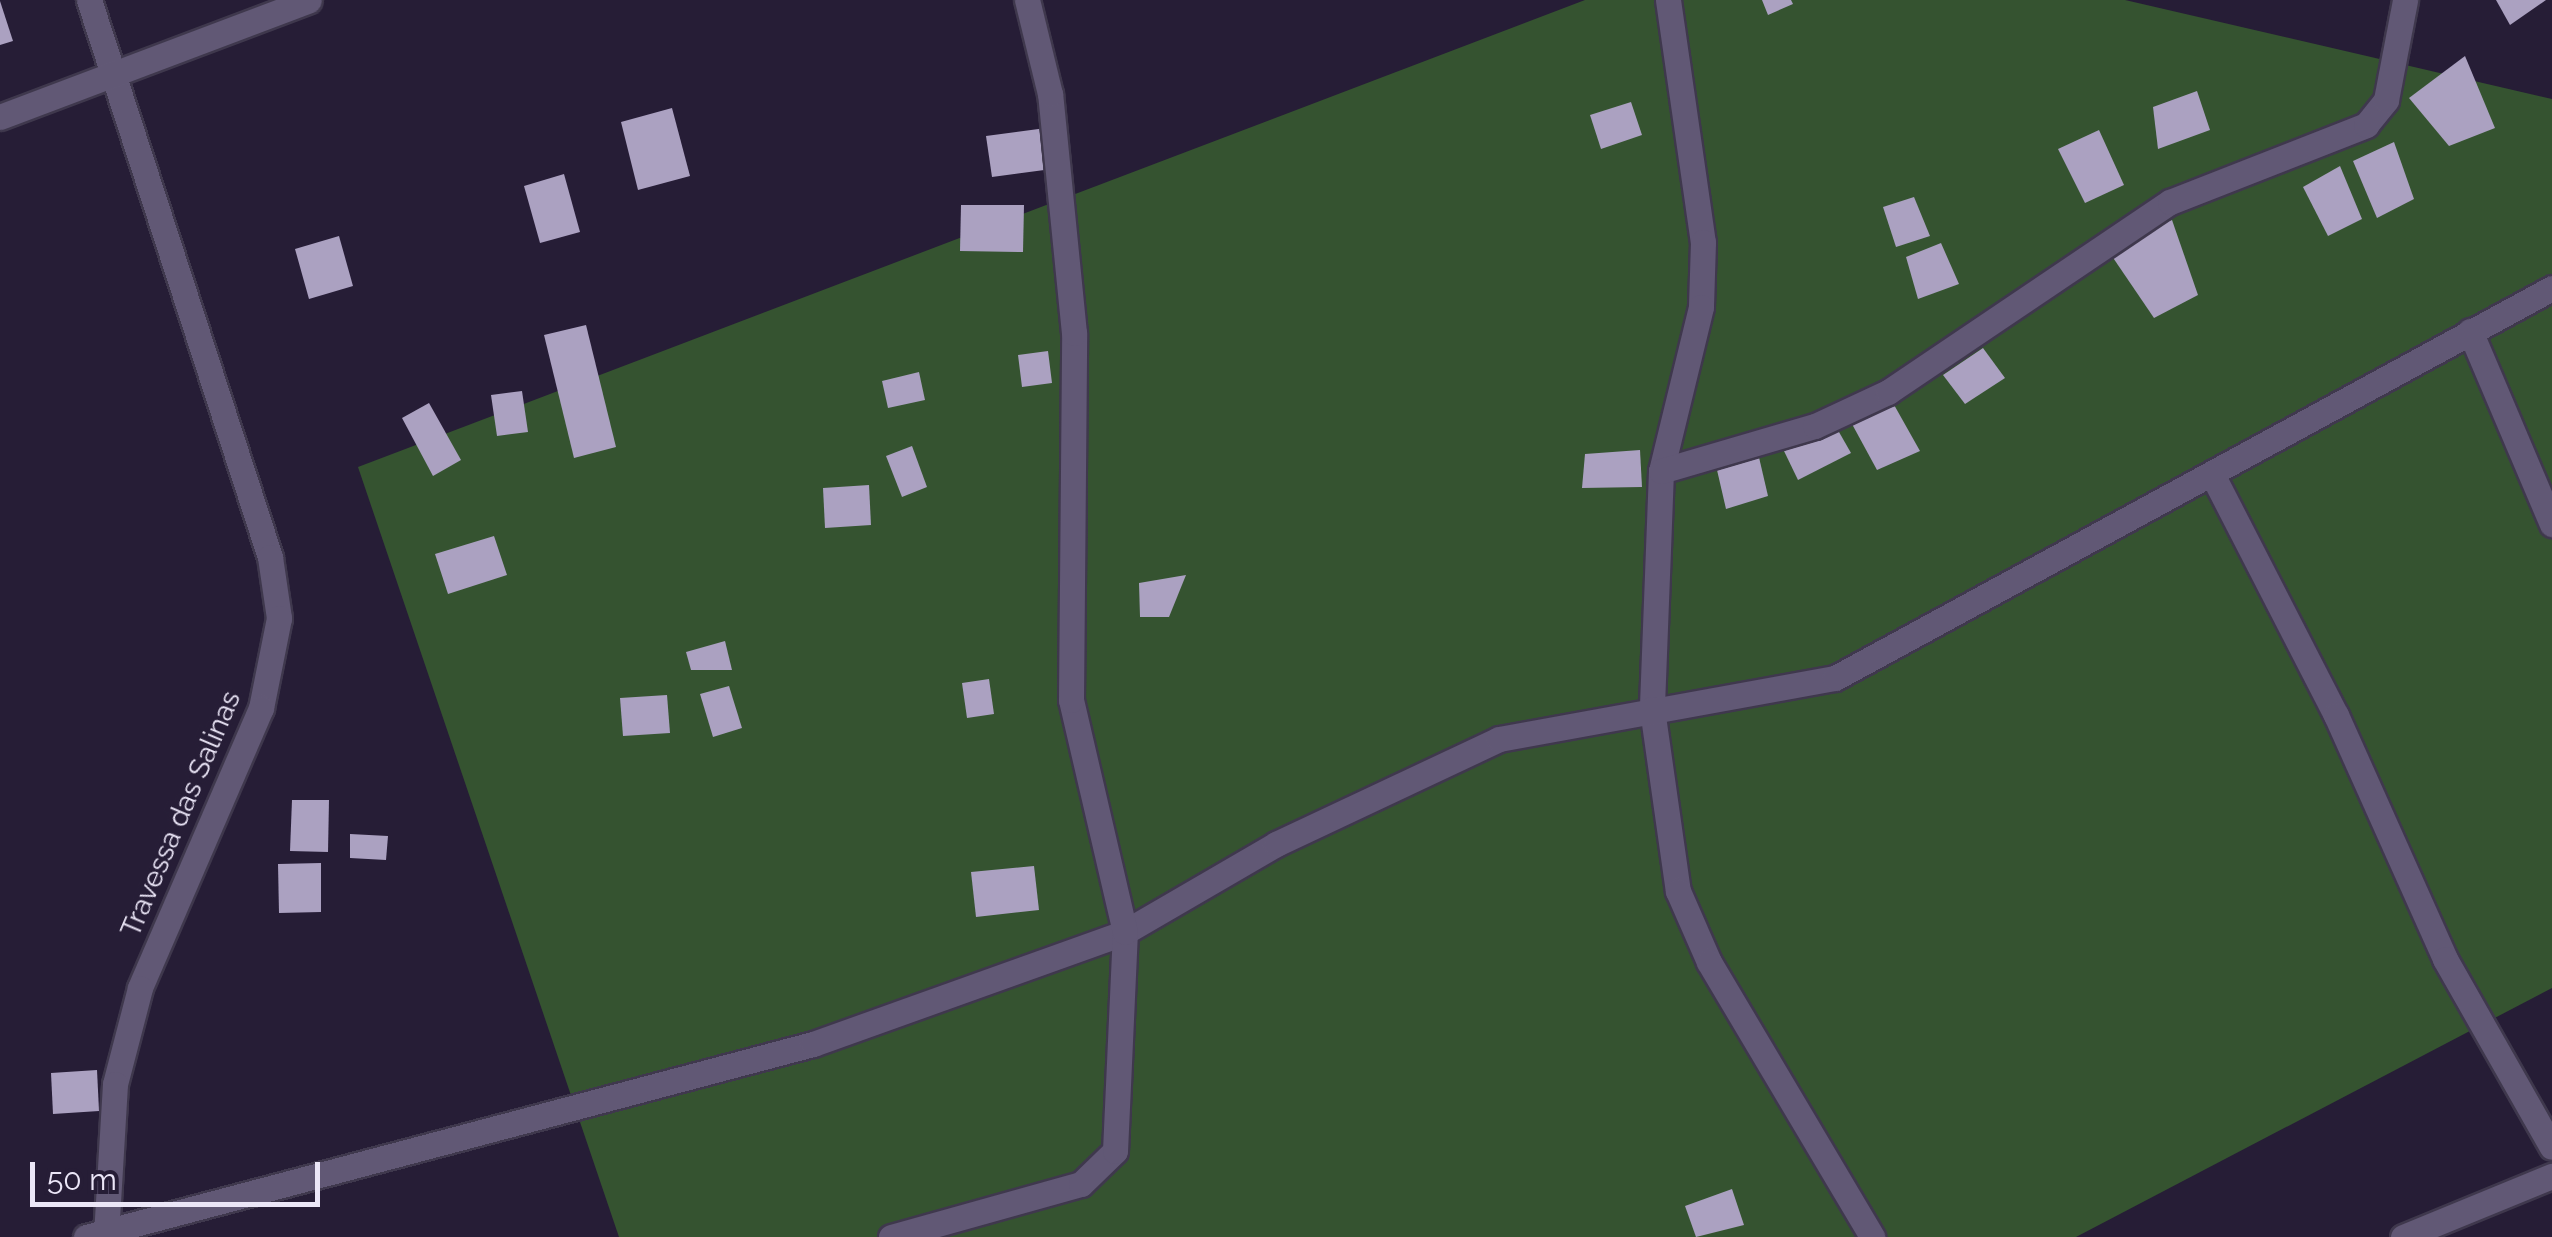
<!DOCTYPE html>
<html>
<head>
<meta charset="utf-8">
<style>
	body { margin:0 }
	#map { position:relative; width:2552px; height:1237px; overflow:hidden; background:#261d36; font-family:Raleway,sans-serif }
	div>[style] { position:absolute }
	.green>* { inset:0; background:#355330 }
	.building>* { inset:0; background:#aba1c1 }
	.roads { filter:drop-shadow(2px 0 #3f384d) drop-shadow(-2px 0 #3f384d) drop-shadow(0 2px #3f384d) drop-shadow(0 -2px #3f384d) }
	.minor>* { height:25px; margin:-12.5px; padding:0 12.5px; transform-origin:12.5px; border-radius:12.5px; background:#615875 }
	span { translate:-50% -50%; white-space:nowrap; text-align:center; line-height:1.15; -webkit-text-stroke:10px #261d36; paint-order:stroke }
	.street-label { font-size:28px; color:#ebe6f7 }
	.scale { position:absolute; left:30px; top:1162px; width:290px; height:45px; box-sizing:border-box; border:5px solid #ebe6f7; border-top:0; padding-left:12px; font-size:30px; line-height:35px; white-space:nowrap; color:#ebe6f7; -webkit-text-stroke:8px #261d36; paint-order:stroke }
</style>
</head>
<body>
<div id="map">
	<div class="green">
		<i style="clip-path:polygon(1585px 0,2125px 0,2552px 99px,2552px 988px,2076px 1237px,619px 1237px,358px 467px)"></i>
	</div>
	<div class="building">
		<i style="clip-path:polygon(1762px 0,1791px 0,1793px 4px,1768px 15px)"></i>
		<i style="clip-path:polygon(2496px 0,2546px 0,2510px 25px)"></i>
		<i style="clip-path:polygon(0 1px,13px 41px,0 45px)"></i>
		<i style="clip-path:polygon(2465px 56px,2495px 128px,2449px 146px,2409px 98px)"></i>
		<i style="clip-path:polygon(2197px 91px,2210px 130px,2158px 149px,2153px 107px)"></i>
		<i style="clip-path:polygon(1631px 102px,1642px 135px,1601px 149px,1590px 115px)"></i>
		<i style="clip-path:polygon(672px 108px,690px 176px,638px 190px,621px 122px)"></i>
		<i style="clip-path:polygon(1046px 128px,1052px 169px,992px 177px,986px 136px)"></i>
		<i style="clip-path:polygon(2099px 130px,2124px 185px,2085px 203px,2058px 149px)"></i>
		<i style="clip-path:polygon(2394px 142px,2414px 199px,2377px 218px,2353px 161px)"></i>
		<i style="clip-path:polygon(2340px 166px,2362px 219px,2328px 236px,2303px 187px)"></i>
		<i style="clip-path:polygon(564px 174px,580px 232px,540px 243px,524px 186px)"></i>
		<i style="clip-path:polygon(1914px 197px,1930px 236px,1896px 247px,1883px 207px)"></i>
		<i style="clip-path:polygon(961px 205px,1024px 205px,1023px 252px,960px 251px)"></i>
		<i style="clip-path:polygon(2172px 220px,2198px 295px,2154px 318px,2103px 243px)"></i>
		<i style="clip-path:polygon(339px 236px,353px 286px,309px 299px,295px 249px)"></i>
		<i style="clip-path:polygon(1941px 243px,1959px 284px,1918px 299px,1906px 257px)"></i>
		<i style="clip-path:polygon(586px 325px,616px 447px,574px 458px,544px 335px)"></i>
		<i style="clip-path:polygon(1983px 348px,2005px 378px,1965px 404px,1943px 375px)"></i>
		<i style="clip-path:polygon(1048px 351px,1052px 383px,1022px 387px,1018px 355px)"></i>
		<i style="clip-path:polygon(919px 372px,925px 400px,888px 408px,882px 381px)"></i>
		<i style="clip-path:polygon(522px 391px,528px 432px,497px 436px,491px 395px)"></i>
		<i style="clip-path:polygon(429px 403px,461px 460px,433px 476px,402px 418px)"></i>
		<i style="clip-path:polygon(1893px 403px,1920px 451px,1877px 470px,1852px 424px)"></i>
		<i style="clip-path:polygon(1835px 425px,1851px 453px,1798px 480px,1784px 451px)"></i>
		<i style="clip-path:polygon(912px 446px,927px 487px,902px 497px,886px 456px)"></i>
		<i style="clip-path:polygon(1640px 450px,1642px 487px,1582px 488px,1585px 454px)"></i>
		<i style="clip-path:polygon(1758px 453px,1768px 496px,1726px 509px,1717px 470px)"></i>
		<i style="clip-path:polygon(869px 485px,871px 525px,825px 528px,823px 488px)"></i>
		<i style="clip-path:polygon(494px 536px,507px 575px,448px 594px,435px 554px)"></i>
		<i style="clip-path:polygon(1186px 575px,1169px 617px,1140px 617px,1139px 583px)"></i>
		<i style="clip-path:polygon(725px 641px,732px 670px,691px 670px,686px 652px)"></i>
		<i style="clip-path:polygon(989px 679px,994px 714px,967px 718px,962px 683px)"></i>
		<i style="clip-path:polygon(729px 686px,742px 728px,713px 737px,700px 694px)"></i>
		<i style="clip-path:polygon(667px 695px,670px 733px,623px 736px,620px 698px)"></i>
		<i style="clip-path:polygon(292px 800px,329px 800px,328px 852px,290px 851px)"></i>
		<i style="clip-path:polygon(350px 834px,388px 836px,386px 860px,350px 858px)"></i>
		<i style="clip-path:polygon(321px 863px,321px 912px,279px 913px,278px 864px)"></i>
		<i style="clip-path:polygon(1034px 866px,1039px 910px,976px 917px,971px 872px)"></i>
		<i style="clip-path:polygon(97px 1070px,99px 1111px,53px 1114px,51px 1073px)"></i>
		<i style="clip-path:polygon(1732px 1189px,1744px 1225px,1696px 1237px,1685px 1206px)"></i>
	</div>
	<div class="roads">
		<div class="minor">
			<i style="left:89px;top:0;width:586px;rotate:72deg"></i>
			<i style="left:270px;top:557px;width:62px;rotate:81.6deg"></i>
			<i style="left:279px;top:618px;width:92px;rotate:101.3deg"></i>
			<i style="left:261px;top:708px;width:305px;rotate:113.4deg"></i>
			<i style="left:140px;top:988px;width:99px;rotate:104.6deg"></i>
			<i style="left:115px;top:1084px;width:153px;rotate:93.4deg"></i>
			<i style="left:1668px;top:0;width:245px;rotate:81.8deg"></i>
			<i style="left:1703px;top:242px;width:65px;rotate:91.8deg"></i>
			<i style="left:1701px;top:307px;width:169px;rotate:103.7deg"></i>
			<i style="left:1661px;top:471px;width:238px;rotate:92.2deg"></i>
			<i style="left:1652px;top:709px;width:184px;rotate:81.9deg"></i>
			<i style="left:1678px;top:891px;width:77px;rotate:66.4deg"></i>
			<i style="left:1709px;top:962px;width:320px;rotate:59.3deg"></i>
			<i style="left:0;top:117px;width:330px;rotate:-20.7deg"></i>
			<i style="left:2470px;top:331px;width:210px;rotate:67deg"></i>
			<i style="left:1661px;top:471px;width:160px;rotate:-16.3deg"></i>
			<i style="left:1815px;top:426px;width:81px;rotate:-25deg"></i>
			<i style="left:1888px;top:392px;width:340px;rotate:-34deg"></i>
			<i style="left:2170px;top:202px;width:211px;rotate:-21.4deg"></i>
			<i style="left:2366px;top:125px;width:32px;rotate:-51deg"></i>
			<i style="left:2386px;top:100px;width:102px;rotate:-79.2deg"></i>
			<i style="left:2212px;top:474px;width:271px;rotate:62.8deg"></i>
			<i style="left:2336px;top:715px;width:267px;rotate:65.9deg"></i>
			<i style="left:2445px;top:959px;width:216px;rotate:60.4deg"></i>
			<i style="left:86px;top:1237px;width:752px;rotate:-14.87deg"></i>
			<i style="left:813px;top:1044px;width:331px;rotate:-19.7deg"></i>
			<i style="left:1125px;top:932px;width:175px;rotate:-30.2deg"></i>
			<i style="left:1276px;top:844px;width:246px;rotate:-25.2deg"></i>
			<i style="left:1499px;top:739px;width:341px;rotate:-10.3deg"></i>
			<i style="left:1835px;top:678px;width:816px;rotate:-28.54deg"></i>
			<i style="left:891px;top:1237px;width:197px;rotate:-15.6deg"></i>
			<i style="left:1081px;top:1184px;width:47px;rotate:-44.1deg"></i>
			<i style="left:1115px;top:1151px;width:219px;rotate:-87.4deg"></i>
			<i style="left:1125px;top:932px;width:238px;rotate:-103.1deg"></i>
			<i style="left:1071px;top:700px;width:367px;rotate:-89.5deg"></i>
			<i style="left:1074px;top:333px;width:240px;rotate:-95.7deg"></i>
			<i style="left:1050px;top:94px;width:97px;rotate:-103.7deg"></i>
			<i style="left:2403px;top:1237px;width:161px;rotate:-22.3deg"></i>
		</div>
	</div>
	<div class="street-label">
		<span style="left:181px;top:814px;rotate:-67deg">Travessa das Salinas</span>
	</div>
	<div class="scale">50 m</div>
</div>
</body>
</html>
